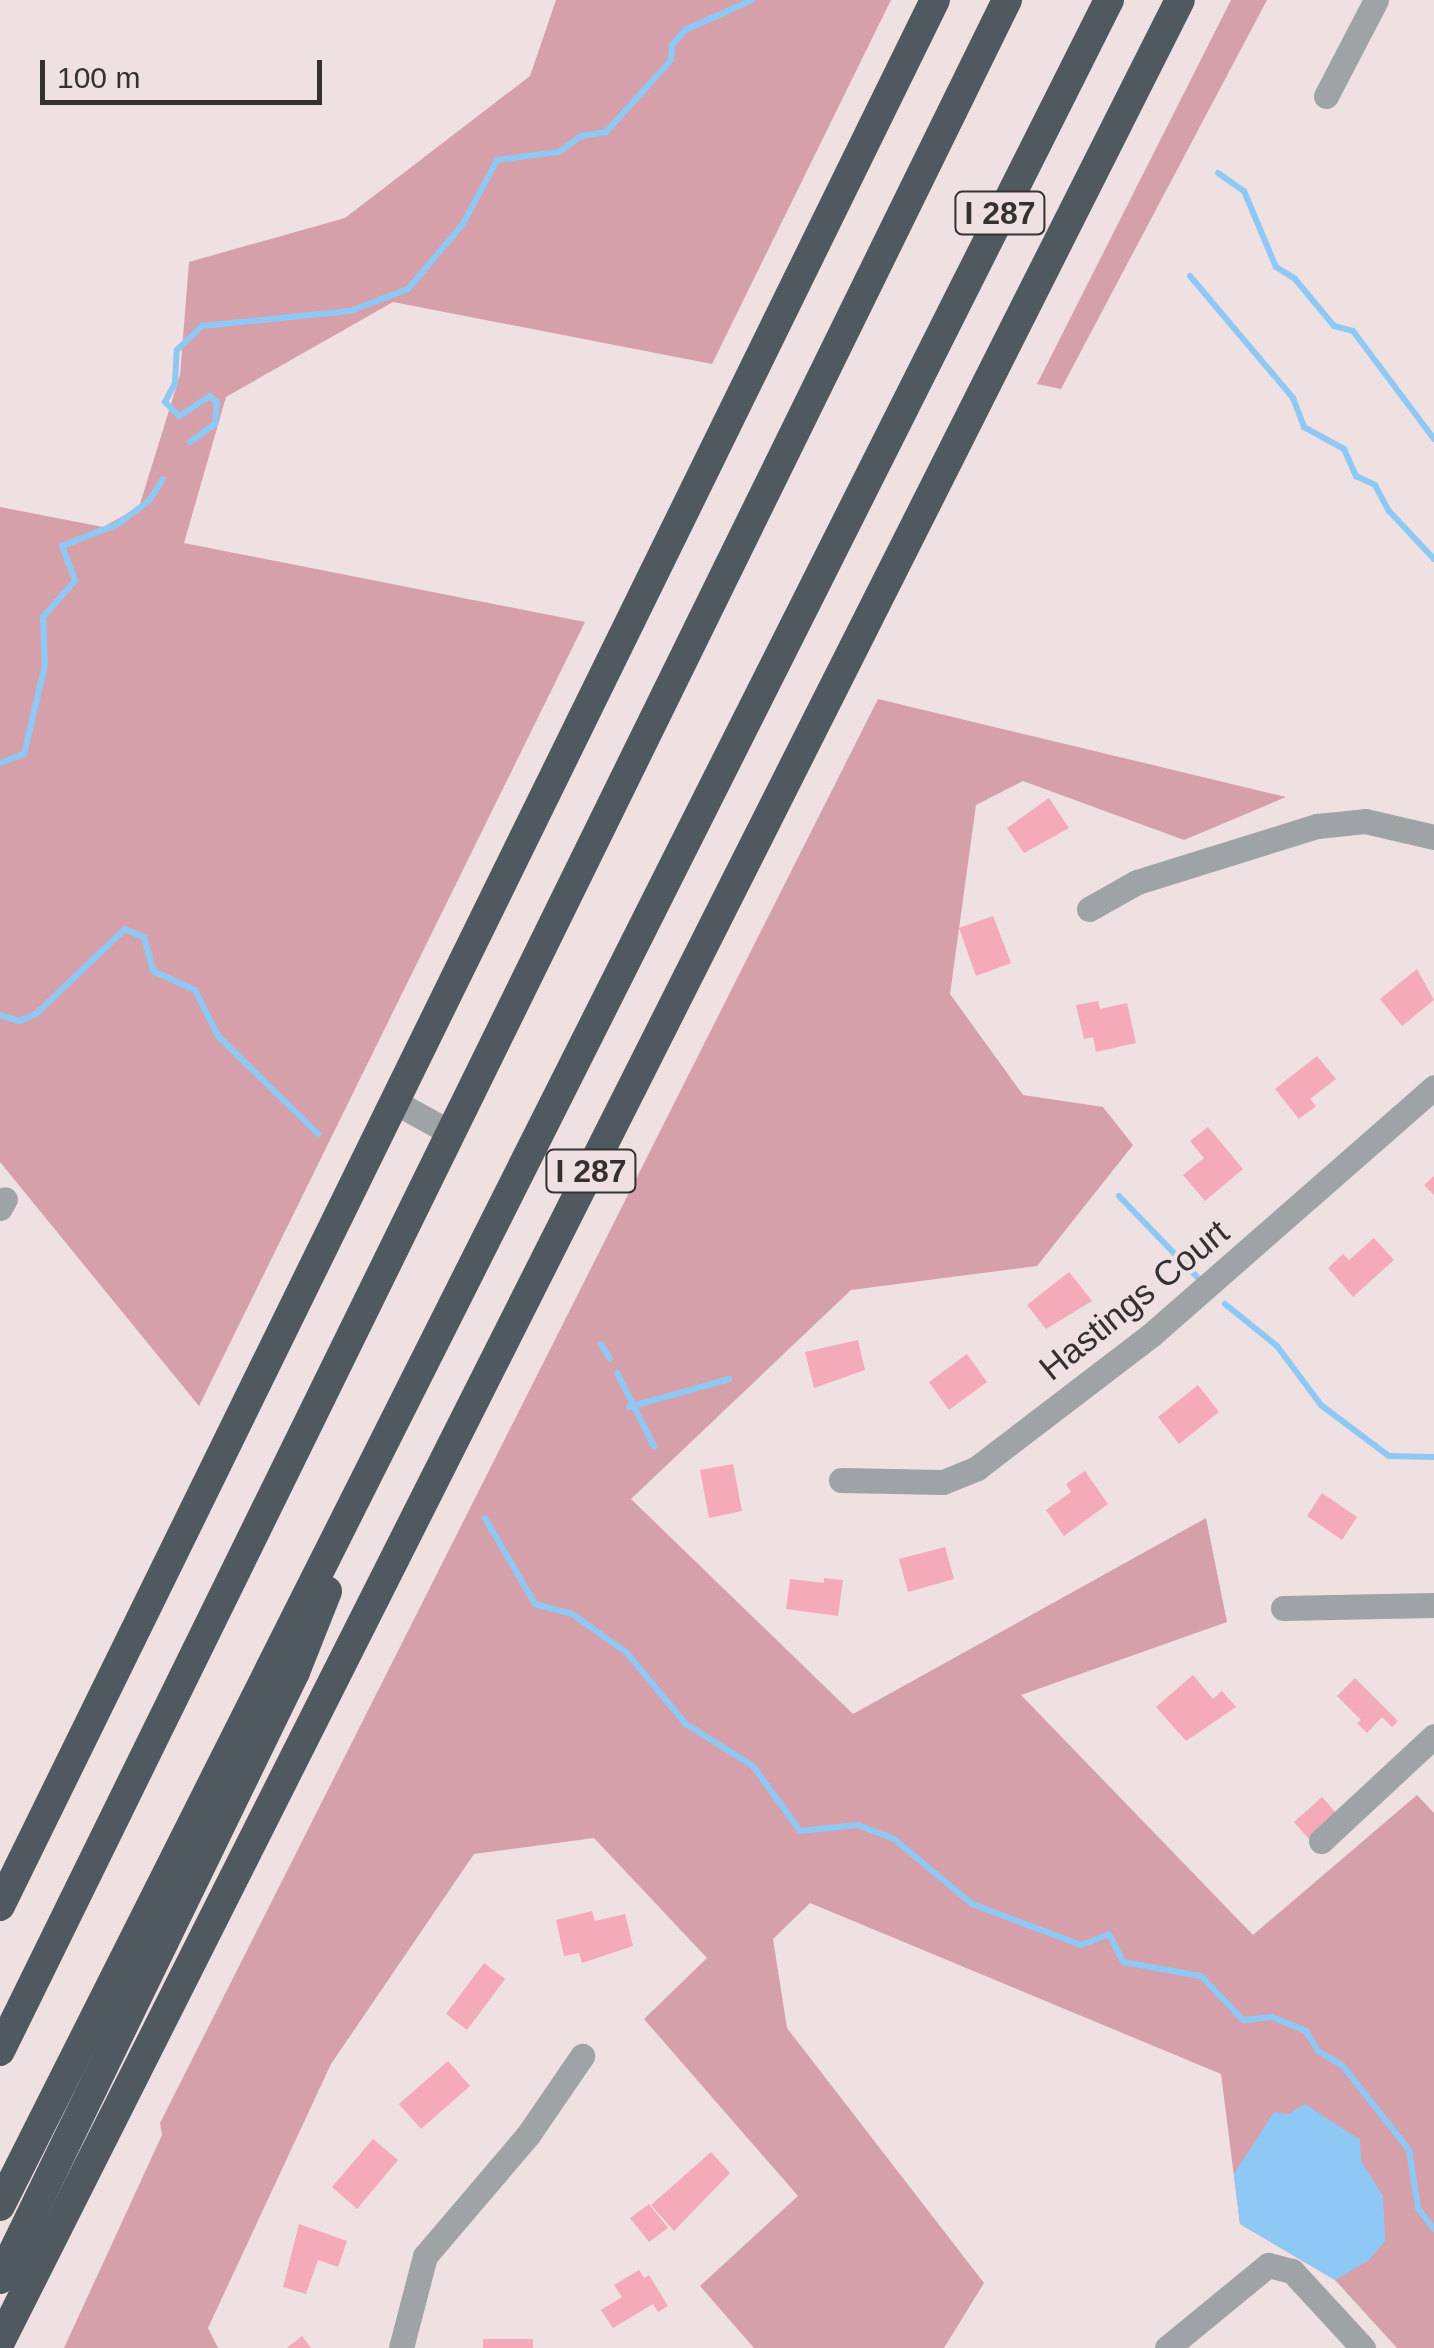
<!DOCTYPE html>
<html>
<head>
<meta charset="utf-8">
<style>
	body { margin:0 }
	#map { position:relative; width:1434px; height:2348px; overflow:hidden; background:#efe0e2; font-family:Helvetica,sans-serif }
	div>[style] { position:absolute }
	.green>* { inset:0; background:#d6a0aa }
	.water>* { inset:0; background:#8ec9f6 }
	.stream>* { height:6px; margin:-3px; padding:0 3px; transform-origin:3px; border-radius:3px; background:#8ec9f6 }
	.building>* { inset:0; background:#f4aab8 }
	.minor>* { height:25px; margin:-12.5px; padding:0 12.5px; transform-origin:12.5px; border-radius:12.5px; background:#9ea3a6 }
	.highway>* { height:30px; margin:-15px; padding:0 15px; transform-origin:15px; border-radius:15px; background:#505960 }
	span { translate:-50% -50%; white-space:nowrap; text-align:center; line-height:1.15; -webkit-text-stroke:8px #efe0e2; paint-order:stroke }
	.shield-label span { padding:2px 8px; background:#efe0e2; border:2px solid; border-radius:8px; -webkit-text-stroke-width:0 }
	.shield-label { font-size:32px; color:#353031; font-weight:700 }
	.street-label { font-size:35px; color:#353031 }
	.scale { position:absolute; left:40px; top:60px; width:282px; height:45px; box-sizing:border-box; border:5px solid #353031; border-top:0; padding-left:12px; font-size:30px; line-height:35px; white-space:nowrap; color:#353031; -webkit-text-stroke:8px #efe0e2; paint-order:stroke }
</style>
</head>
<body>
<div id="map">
	<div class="green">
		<i style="clip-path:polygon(556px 0,891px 0,712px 364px,393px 302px,226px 397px,184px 543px,585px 622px,199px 1406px,0 1162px,0 507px,103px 527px,139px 507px,180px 375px,189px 262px,345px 218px,530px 76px)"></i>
		<i style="clip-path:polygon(1231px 0,1267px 0,1061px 389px,1037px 384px)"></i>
		<i style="clip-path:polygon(878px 699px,1286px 797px,1184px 840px,1023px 781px,976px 805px,950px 994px,1023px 1095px,1103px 1107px,1133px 1145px,1037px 1266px,851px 1290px,631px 1499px,853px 1714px,1206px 1518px,1227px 1622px,1021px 1695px,1253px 1935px,1417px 1795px,1434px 1813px,1434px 2348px,1397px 2348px,1335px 2280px,1240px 2224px,1221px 2074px,810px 1903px,773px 1939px,787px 2028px,984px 2283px,944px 2348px,754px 2348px,700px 2286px,798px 2196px,644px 2019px,707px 1958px,594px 1838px,474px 1854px,331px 2064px,208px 2328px,218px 2348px,64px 2348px,162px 2135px,160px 2123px)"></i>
	</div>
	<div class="water">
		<i style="clip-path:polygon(1305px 2104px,1360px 2140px,1361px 2161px,1383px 2196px,1385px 2241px,1369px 2260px,1335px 2280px,1240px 2224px,1234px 2174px,1274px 2112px,1289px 2114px)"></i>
	</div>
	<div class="stream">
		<i style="left:1218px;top:173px;width:32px;rotate:35deg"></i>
		<i style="left:1244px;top:191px;width:82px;rotate:67.2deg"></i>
		<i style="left:1276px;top:267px;width:22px;rotate:32deg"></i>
		<i style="left:1295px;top:279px;width:61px;rotate:50.3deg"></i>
		<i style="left:1334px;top:326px;width:20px;rotate:15deg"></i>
		<i style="left:1353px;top:331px;width:135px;rotate:53.1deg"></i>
		<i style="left:1190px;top:276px;width:160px;rotate:49.8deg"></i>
		<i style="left:1293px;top:398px;width:31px;rotate:69deg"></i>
		<i style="left:1304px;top:427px;width:46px;rotate:28.8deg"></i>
		<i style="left:1344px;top:449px;width:30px;rotate:66deg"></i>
		<i style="left:1356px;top:476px;width:21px;rotate:25deg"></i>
		<i style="left:1375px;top:485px;width:30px;rotate:62deg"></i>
		<i style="left:1389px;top:511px;width:66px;rotate:46.8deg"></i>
		<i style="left:190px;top:442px;width:31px;rotate:-36deg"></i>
		<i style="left:215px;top:424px;width:21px;rotate:-85deg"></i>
		<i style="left:217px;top:403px;width:10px;rotate:-135deg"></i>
		<i style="left:210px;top:396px;width:37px;rotate:147deg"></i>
		<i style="left:179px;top:416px;width:20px;rotate:-135deg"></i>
		<i style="left:165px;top:402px;width:21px;rotate:-62deg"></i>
		<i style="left:175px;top:383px;width:33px;rotate:-87deg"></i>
		<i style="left:177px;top:350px;width:35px;rotate:-44deg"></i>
		<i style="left:202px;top:326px;width:149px;rotate:-5.8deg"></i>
		<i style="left:350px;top:311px;width:62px;rotate:-20.8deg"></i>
		<i style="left:408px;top:289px;width:85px;rotate:-49.8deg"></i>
		<i style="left:463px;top:224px;width:72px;rotate:-62deg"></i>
		<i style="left:497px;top:160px;width:63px;rotate:-7.4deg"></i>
		<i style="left:559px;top:152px;width:27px;rotate:-36deg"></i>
		<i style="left:581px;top:136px;width:25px;rotate:-9deg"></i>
		<i style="left:606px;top:132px;width:97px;rotate:-47.9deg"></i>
		<i style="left:671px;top:60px;width:15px;rotate:-86deg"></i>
		<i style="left:672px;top:45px;width:20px;rotate:-49deg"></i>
		<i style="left:685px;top:30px;width:73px;rotate:-24.1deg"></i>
		<i style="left:0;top:763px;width:26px;rotate:-21deg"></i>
		<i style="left:24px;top:754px;width:91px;rotate:-76.7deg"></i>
		<i style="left:45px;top:665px;width:48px;rotate:-92.4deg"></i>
		<i style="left:43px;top:617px;width:48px;rotate:-48.4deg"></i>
		<i style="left:75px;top:581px;width:37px;rotate:-110deg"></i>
		<i style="left:62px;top:546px;width:60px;rotate:-21.4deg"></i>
		<i style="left:118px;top:524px;width:39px;rotate:-37deg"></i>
		<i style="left:149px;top:501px;width:26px;rotate:-58deg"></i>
		<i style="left:0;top:1015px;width:21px;rotate:17deg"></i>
		<i style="left:20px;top:1021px;width:17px;rotate:-24deg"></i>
		<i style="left:36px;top:1014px;width:123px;rotate:-43.7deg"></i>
		<i style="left:125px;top:929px;width:21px;rotate:23deg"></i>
		<i style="left:144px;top:937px;width:35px;rotate:75deg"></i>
		<i style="left:153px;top:971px;width:46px;rotate:24.3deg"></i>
		<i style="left:195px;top:990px;width:51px;rotate:63.4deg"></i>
		<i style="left:218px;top:1036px;width:140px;rotate:44.4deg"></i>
		<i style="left:1119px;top:1196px;width:112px;rotate:46.1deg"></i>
		<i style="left:1225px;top:1304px;width:67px;rotate:38.9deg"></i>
		<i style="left:1277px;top:1346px;width:74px;rotate:53.3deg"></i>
		<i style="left:1321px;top:1405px;width:85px;rotate:36.9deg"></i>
		<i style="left:1389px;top:1456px;width:45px;rotate:1.3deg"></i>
		<i style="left:601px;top:1344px;width:17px;rotate:59deg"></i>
		<i style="left:617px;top:1373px;width:82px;rotate:63.1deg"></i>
		<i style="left:629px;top:1407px;width:104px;rotate:-15.6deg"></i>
		<i style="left:485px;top:1518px;width:99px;rotate:59.8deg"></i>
		<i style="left:535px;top:1604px;width:38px;rotate:15deg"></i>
		<i style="left:572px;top:1614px;width:66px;rotate:35.1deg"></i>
		<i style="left:626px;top:1652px;width:94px;rotate:50.2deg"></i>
		<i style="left:686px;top:1724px;width:79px;rotate:32.1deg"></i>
		<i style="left:753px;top:1766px;width:80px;rotate:54.1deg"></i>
		<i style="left:800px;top:1831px;width:58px;rotate:-5.9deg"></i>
		<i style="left:858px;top:1825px;width:39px;rotate:21deg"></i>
		<i style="left:894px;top:1839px;width:102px;rotate:39.8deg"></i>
		<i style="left:972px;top:1904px;width:116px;rotate:20.6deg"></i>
		<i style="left:1081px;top:1945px;width:30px;rotate:-21deg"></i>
		<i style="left:1109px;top:1934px;width:31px;rotate:63deg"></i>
		<i style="left:1123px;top:1962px;width:79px;rotate:10.2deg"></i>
		<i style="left:1201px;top:1976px;width:61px;rotate:46.3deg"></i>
		<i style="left:1243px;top:2020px;width:29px;rotate:-6deg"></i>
		<i style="left:1272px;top:2017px;width:37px;rotate:22deg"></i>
		<i style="left:1306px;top:2031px;width:23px;rotate:59deg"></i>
		<i style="left:1318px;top:2051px;width:29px;rotate:31deg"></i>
		<i style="left:1343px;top:2066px;width:107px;rotate:51.8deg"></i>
		<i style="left:1409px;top:2150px;width:59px;rotate:81.2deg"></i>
		<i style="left:1418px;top:2208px;width:26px;rotate:53deg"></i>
	</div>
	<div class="building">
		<i style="clip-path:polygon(1049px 798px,1069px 828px,1024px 853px,1007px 828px)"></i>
		<i style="clip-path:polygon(993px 916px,1011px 963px,976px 976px,959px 928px)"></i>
		<i style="clip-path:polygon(1417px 969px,1434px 1000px,1402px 1026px,1380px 999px)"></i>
		<i style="clip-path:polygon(1098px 1001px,1100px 1009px,1127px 1003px,1136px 1043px,1096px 1052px,1093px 1037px,1084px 1039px,1076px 1005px)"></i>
		<i style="clip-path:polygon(1317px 1056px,1336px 1079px,1310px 1099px,1316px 1106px,1299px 1119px,1275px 1089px)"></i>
		<i style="clip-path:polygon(1208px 1127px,1243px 1169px,1205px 1201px,1183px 1175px,1204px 1158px,1190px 1141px)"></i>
		<i style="clip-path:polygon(1434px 1176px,1434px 1195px,1424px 1185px)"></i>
		<i style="clip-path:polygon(1374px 1238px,1394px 1260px,1353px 1297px,1328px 1268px,1343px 1254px,1349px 1260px)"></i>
		<i style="clip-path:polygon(1069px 1272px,1092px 1301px,1046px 1329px,1027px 1305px)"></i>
		<i style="clip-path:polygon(858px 1340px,865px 1370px,814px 1388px,805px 1352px)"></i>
		<i style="clip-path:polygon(967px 1354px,987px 1382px,949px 1410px,929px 1382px)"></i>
		<i style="clip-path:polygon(1198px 1385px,1219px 1412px,1179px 1444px,1158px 1417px)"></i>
		<i style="clip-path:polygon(733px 1464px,742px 1511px,709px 1518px,700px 1470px)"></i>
		<i style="clip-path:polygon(1085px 1471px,1108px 1504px,1064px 1536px,1046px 1510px,1071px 1492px,1066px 1484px)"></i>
		<i style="clip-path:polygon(1322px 1493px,1357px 1517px,1342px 1540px,1307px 1516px)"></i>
		<i style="clip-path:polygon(945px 1547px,954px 1579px,908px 1592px,899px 1559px)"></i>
		<i style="clip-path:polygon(824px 1578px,843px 1580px,838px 1616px,786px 1609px,790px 1579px,824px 1583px)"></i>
		<i style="clip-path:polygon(1193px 1675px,1213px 1699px,1222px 1691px,1236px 1707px,1186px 1741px,1156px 1707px)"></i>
		<i style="clip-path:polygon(1355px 1678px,1398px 1721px,1392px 1727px,1382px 1717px,1367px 1733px,1357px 1723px,1361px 1720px,1337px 1696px)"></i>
		<i style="clip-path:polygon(1322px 1797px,1337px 1814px,1309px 1839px,1294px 1822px)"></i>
		<i style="clip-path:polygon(592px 1911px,595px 1921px,625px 1914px,633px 1946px,582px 1963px,579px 1953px,564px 1956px,556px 1920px)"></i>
		<i style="clip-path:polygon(484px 1963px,505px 1979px,467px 2030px,446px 2014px)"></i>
		<i style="clip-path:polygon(448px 2061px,470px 2086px,421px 2129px,399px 2104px)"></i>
		<i style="clip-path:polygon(373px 2139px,398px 2160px,357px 2209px,332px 2187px)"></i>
		<i style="clip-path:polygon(711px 2152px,730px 2173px,674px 2231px,651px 2205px)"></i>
		<i style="clip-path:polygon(649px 2204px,668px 2228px,649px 2242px,630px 2218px)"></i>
		<i style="clip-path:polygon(299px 2224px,347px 2241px,338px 2267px,318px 2260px,306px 2294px,283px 2287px)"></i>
		<i style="clip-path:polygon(639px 2270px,644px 2278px,649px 2275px,668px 2306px,658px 2312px,653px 2304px,613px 2328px,601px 2310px,622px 2297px,614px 2285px)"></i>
		<i style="clip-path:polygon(302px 2336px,311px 2348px,287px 2348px)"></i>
		<i style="clip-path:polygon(483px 2339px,533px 2339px,533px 2348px,483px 2348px)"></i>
	</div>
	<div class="minor">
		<i style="left:1326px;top:96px;width:108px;rotate:-62.5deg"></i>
		<i style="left:1089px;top:909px;width:55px;rotate:-29.4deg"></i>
		<i style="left:1137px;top:882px;width:189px;rotate:-17.3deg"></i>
		<i style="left:1317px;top:826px;width:48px;rotate:-5.9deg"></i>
		<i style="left:1365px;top:821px;width:71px;rotate:13.1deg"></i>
		<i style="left:395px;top:1102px;width:64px;rotate:29deg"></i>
		<i style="left:0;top:1208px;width:10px;rotate:-61deg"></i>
		<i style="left:841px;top:1480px;width:102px;rotate:1.1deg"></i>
		<i style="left:943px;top:1482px;width:37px;rotate:-22deg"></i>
		<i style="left:977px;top:1468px;width:219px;rotate:-37.4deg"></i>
		<i style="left:1151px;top:1335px;width:376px;rotate:-41.2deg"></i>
		<i style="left:1283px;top:1608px;width:151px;rotate:-1.1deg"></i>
		<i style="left:1321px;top:1841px;width:154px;rotate:-42.9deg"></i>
		<i style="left:401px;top:2348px;width:95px;rotate:-75.4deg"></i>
		<i style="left:425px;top:2256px;width:159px;rotate:-49.6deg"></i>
		<i style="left:528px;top:2135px;width:96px;rotate:-55.6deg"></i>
		<i style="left:1167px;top:2348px;width:131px;rotate:-39.4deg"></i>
		<i style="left:1268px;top:2265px;width:25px;rotate:14deg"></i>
		<i style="left:1292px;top:2271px;width:105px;rotate:47.3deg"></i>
	</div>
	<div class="highway">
		<i style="left:0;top:1906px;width:2123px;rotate:-63.87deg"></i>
		<i style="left:0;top:2051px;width:2285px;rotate:-63.85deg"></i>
		<i style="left:0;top:2206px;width:2469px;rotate:-63.31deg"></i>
		<i style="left:0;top:2279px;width:675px;rotate:-64.08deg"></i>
		<i style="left:295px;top:1672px;width:87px;rotate:-68.4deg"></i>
		<i style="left:0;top:2342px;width:2622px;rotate:-63.26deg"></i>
	</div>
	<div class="shield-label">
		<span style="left:1000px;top:213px">I 287</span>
		<span style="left:591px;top:1171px">I 287</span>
	</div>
	<div class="street-label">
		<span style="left:1134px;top:1300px;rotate:-39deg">Hastings Court</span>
	</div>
	<div class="scale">100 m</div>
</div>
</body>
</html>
